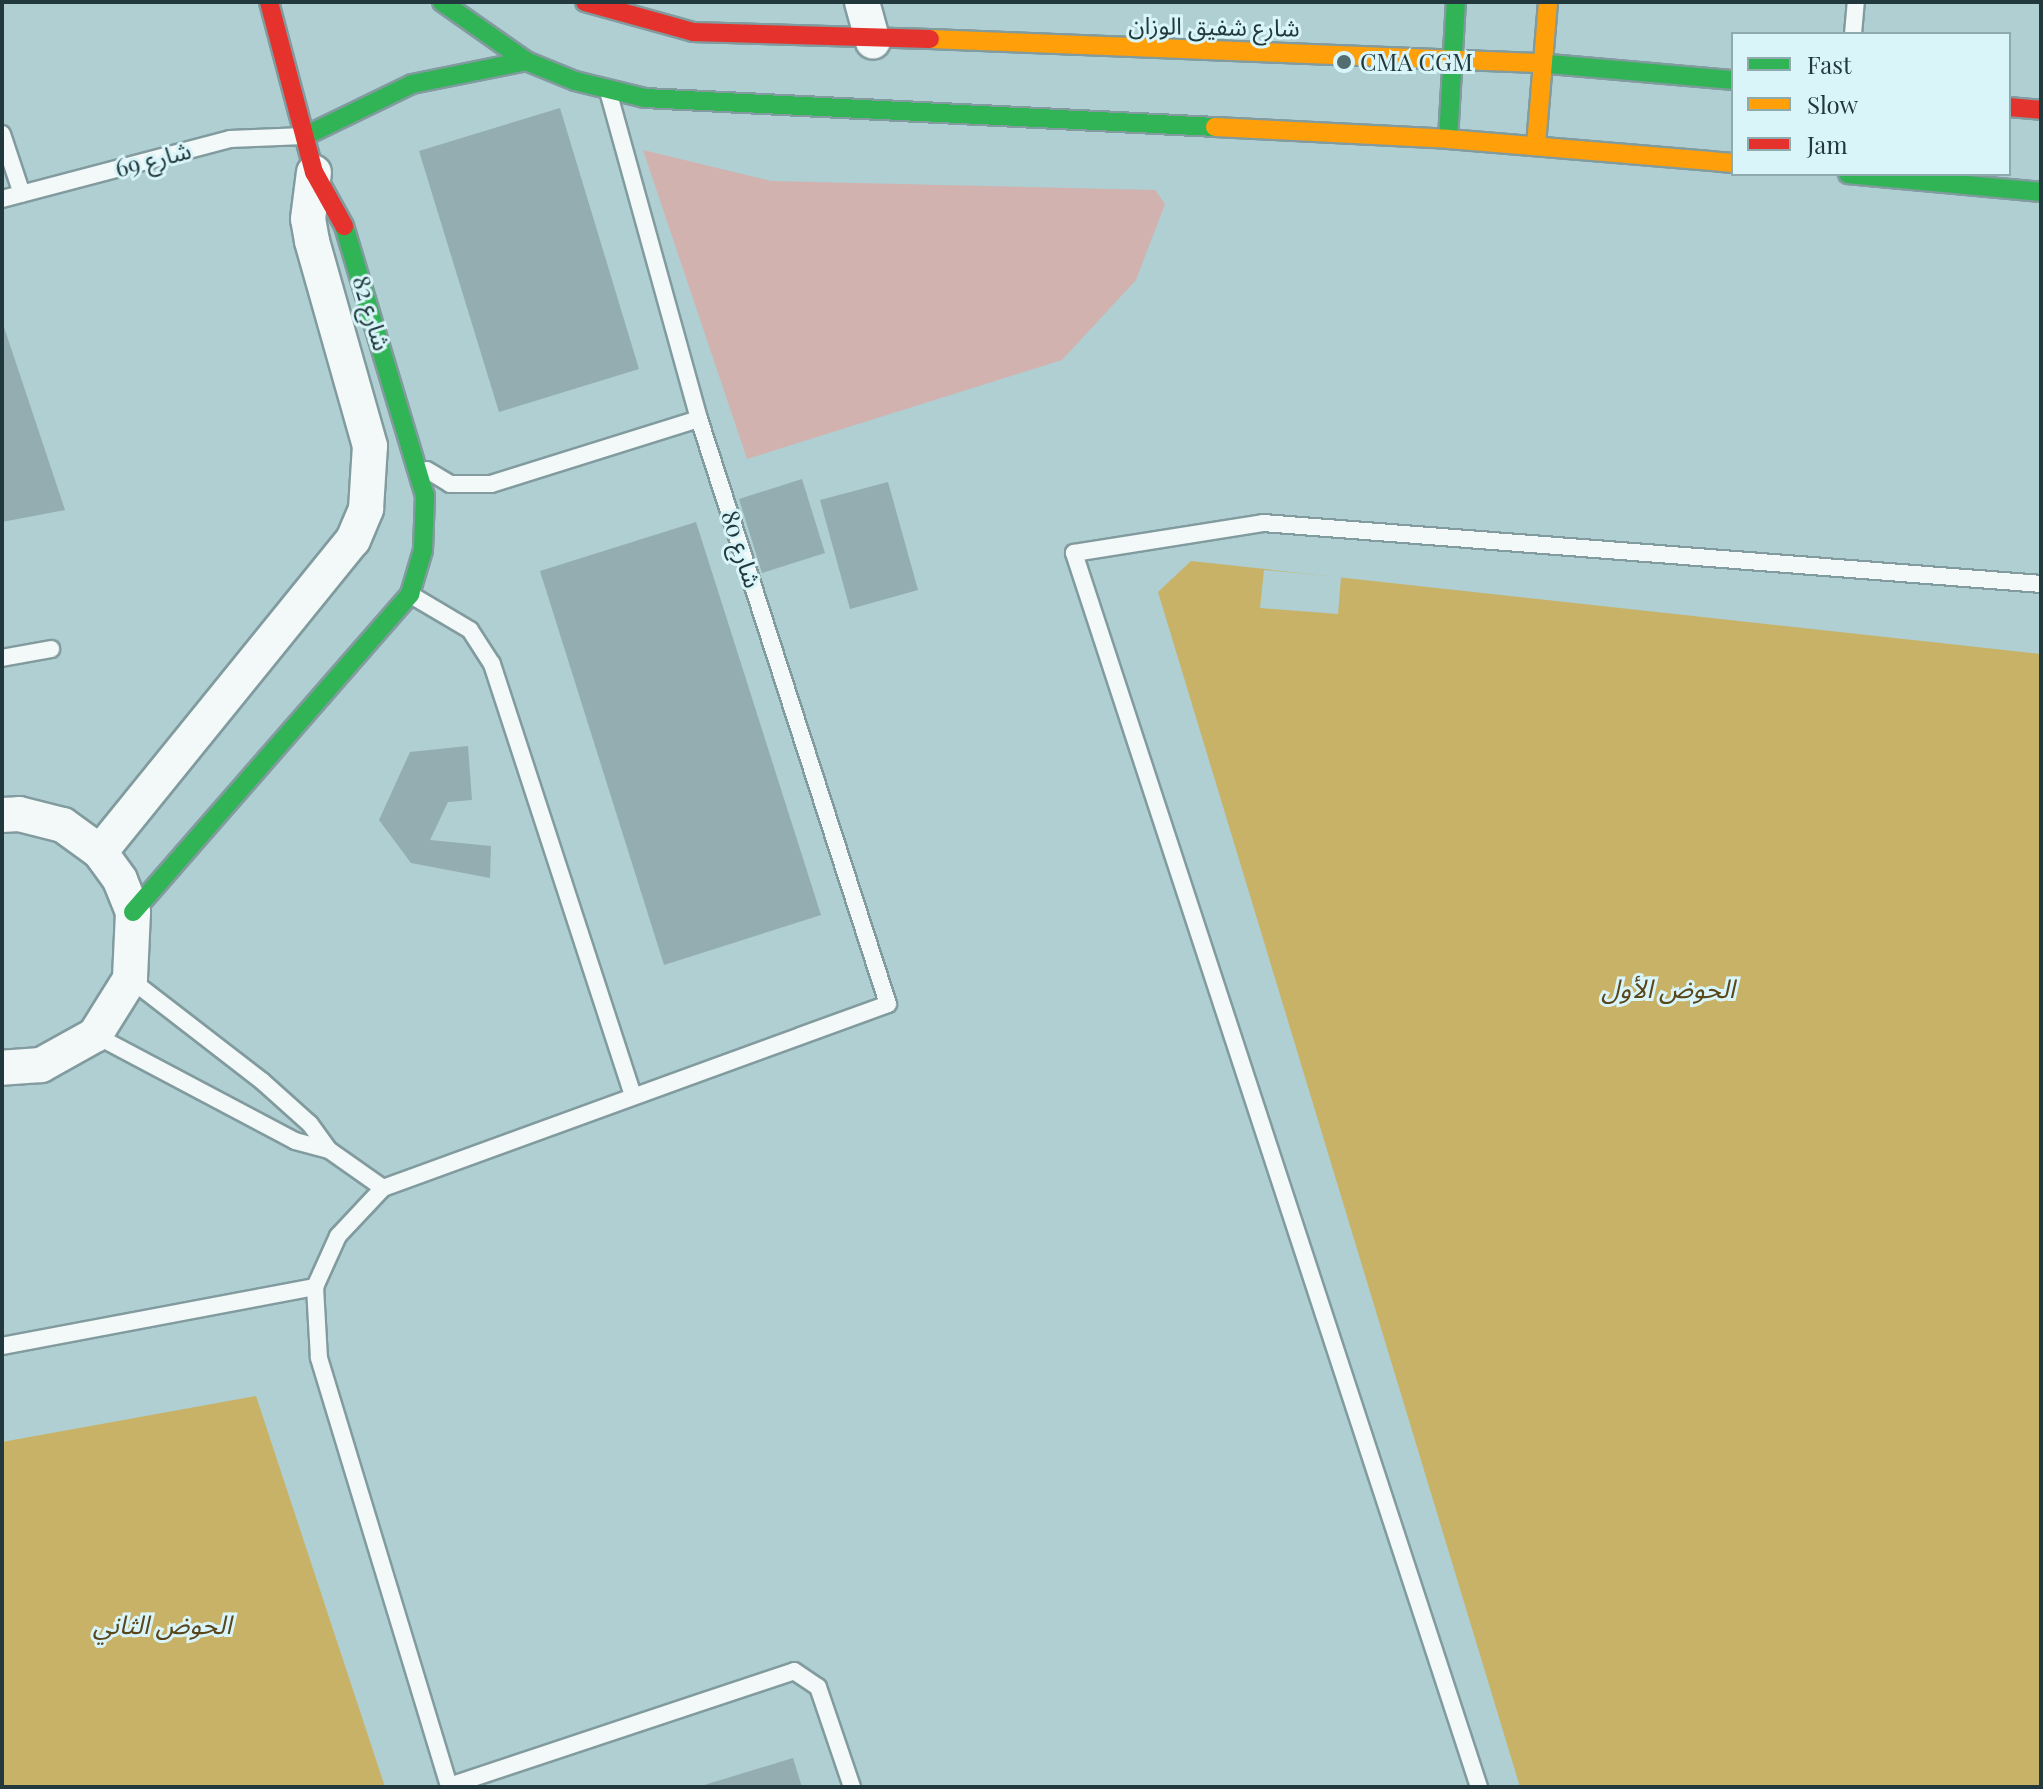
<!DOCTYPE html>
<html>
<head>
<meta charset="utf-8">
<style>
	body { margin:0 }
	#map { position:relative; width:2043px; height:1789px; overflow:hidden; background:#afcfd3; font-family:"Playfair Display","Noto Sans Arabic",serif }
	div>[style] { position:absolute }
	.green>* { inset:0; background:#d1b2af }
	.water>* { inset:0; background:#c8b268 }
	.pier>* { inset:0; background:#afcfd3 }
	.building>* { inset:0; background:#94adb0 }
	.roads { filter:drop-shadow(2px 0 #819b9e) drop-shadow(-2px 0 #819b9e) drop-shadow(0 2px #819b9e) drop-shadow(0 -2px #819b9e) }
	.lane>* { height:16px; margin:-8px; padding:0 8px; transform-origin:8px; border-radius:8px; background:#f3f8f8 }
	.street>* { height:34px; margin:-17px; padding:0 17px; transform-origin:17px; border-radius:17px; background:#f3f8f8 }
	.fast>* { height:18px; margin:-9px; padding:0 9px; transform-origin:9px; border-radius:9px; background:#30b455 }
	.slow>* { height:18px; margin:-9px; padding:0 9px; transform-origin:9px; border-radius:9px; background:#ff9f0a }
	.jam>* { height:18px; margin:-9px; padding:0 9px; transform-origin:9px; border-radius:9px; background:#e5322d }
	.dots>* { width:22px; height:22px; translate:-50% -50%; box-sizing:border-box; border:4px solid #d9f5f9; border-radius:50% }
	span { translate:-50% -50%; white-space:nowrap; text-align:center; line-height:1.15; -webkit-text-stroke:6px #d9f5f9; paint-order:stroke }
	.street-label { font-size:24px; color:#21393c }
	.poi-label { font-size:24px; color:#21393c }
	.left { translate:0 -50%; text-align:left }
	.water-label { font-size:26px; color:#59461b; font-style:italic }
	.frame { position:absolute; inset:0; border:4px solid #21393c; pointer-events:none }
	.legend { position:absolute; left:1731px; top:32px; width:280px; height:144px; box-sizing:border-box; background:#d9f5f9; border:2px solid #8faaad; margin:0; padding:10px 14px; list-style:none; font-size:24px; color:#21393c }
	.legend li { display:flex; align-items:center; gap:16px; height:40px }
	.legend b { width:40px; border:2px solid #8faaad }
</style>
</head>
<body>
<div id="map">
	<div class="green">
		<i style="clip-path:polygon(643px 150px,771px 181px,1155px 190px,1165px 204px,1136px 280px,1062px 360px,747px 459px)"></i>
	</div>
	<div class="water">
		<i style="clip-path:polygon(1191px 561px,2041px 654px,2041px 1787px,1520px 1787px,1158px 592px)"></i>
		<i style="clip-path:polygon(256px 1396px,385px 1787px,2px 1787px,2px 1442px)"></i>
	</div>
	<div class="pier">
		<i style="clip-path:polygon(1264px 570px,1341px 577px,1338px 614px,1260px 608px)"></i>
	</div>
	<div class="building">
		<i style="clip-path:polygon(560px 108px,639px 369px,499px 412px,419px 151px)"></i>
		<i style="clip-path:polygon(2px 321px,65px 510px,2px 522px)"></i>
		<i style="clip-path:polygon(802px 479px,825px 553px,762px 573px,739px 499px)"></i>
		<i style="clip-path:polygon(888px 482px,918px 590px,850px 609px,820px 500px)"></i>
		<i style="clip-path:polygon(696px 522px,821px 915px,664px 965px,540px 571px)"></i>
		<i style="clip-path:polygon(468px 746px,472px 800px,448px 802px,430px 840px,491px 846px,490px 878px,411px 863px,379px 820px,410px 752px)"></i>
		<i style="clip-path:polygon(793px 1758px,802px 1787px,701px 1787px,701px 1786px)"></i>
	</div>
	<div class="roads">
		<div class="lane">
			<i style="left:1853px;top:34px;width:32px;rotate:-85deg"></i>
			<i style="left:2px;top:134px;width:63px;rotate:71.6deg"></i>
			<i style="left:2px;top:199px;width:236px;rotate:-14.7deg"></i>
			<i style="left:230px;top:139px;width:74px;rotate:-2.3deg"></i>
			<i style="left:427px;top:470px;width:27px;rotate:31deg"></i>
			<i style="left:450px;top:484px;width:41px"></i>
			<i style="left:491px;top:484px;width:218px;rotate:-17.4deg"></i>
			<i style="left:411px;top:595px;width:69px;rotate:30.7deg"></i>
			<i style="left:470px;top:630px;width:40px;rotate:57.1deg"></i>
			<i style="left:492px;top:664px;width:453px;rotate:71.9deg"></i>
			<i style="left:2px;top:658px;width:50px;rotate:-10.4deg"></i>
			<i style="left:130px;top:979px;width:167px;rotate:37.7deg"></i>
			<i style="left:262px;top:1081px;width:64px;rotate:41.9deg"></i>
			<i style="left:310px;top:1124px;width:32px;rotate:54deg"></i>
			<i style="left:329px;top:1150px;width:66px;rotate:35.1deg"></i>
			<i style="left:383px;top:1188px;width:537px;rotate:-20.02deg"></i>
			<i style="left:888px;top:1004px;width:615px;rotate:-107.9deg"></i>
			<i style="left:699px;top:419px;width:337px;rotate:-105.5deg"></i>
			<i style="left:95px;top:1035px;width:226px;rotate:27.9deg"></i>
			<i style="left:295px;top:1141px;width:35px;rotate:15deg"></i>
			<i style="left:383px;top:1188px;width:66px;rotate:133.2deg"></i>
			<i style="left:338px;top:1236px;width:56px;rotate:114.3deg"></i>
			<i style="left:315px;top:1287px;width:71px;rotate:86.8deg"></i>
			<i style="left:319px;top:1358px;width:448px;rotate:73.1deg"></i>
			<i style="left:2px;top:1346px;width:319px;rotate:-10.7deg"></i>
			<i style="left:449px;top:1786px;width:364px;rotate:-18.4deg"></i>
			<i style="left:794px;top:1671px;width:29px;rotate:34deg"></i>
			<i style="left:818px;top:1687px;width:106px;rotate:71.2deg"></i>
			<i style="left:1479px;top:1787px;width:1299px;rotate:-108.17deg"></i>
			<i style="left:1074px;top:553px;width:191px;rotate:-9deg"></i>
			<i style="left:1263px;top:523px;width:780px;rotate:4.48deg"></i>
		</div>
		<div class="street">
			<i style="left:862px;top:2px;width:41px;rotate:74.6deg"></i>
			<i style="left:2px;top:815px;width:17px;rotate:-3deg"></i>
			<i style="left:19px;top:814px;width:45px;rotate:14deg"></i>
			<i style="left:63px;top:825px;width:46px;rotate:36.1deg"></i>
			<i style="left:100px;top:852px;width:34px;rotate:54deg"></i>
			<i style="left:120px;top:880px;width:35px;rotate:68deg"></i>
			<i style="left:133px;top:912px;width:67px;rotate:92.6deg"></i>
			<i style="left:130px;top:979px;width:66px;rotate:122deg"></i>
			<i style="left:95px;top:1035px;width:62px;rotate:150.9deg"></i>
			<i style="left:41px;top:1065px;width:39px;rotate:176deg"></i>
			<i style="left:100px;top:852px;width:402px;rotate:-51deg"></i>
			<i style="left:353px;top:540px;width:34px;rotate:-67deg"></i>
			<i style="left:366px;top:509px;width:63px;rotate:-86.4deg"></i>
			<i style="left:370px;top:446px;width:213px;rotate:-105.8deg"></i>
			<i style="left:312px;top:241px;width:22px;rotate:-100deg"></i>
			<i style="left:308px;top:219px;width:47px;rotate:-82.7deg"></i>
		</div>
		<div class="fast">
			<i style="left:442px;top:2px;width:103px;rotate:35.1deg"></i>
			<i style="left:526px;top:61px;width:53px;rotate:22.2deg"></i>
			<i style="left:575px;top:81px;width:72px;rotate:13.7deg"></i>
			<i style="left:645px;top:98px;width:571px;rotate:2.91deg"></i>
			<i style="left:1538px;top:63px;width:196px;rotate:5deg"></i>
			<i style="left:305px;top:136px;width:119px;rotate:-25.9deg"></i>
			<i style="left:412px;top:84px;width:116px;rotate:-11.4deg"></i>
			<i style="left:1448px;top:139px;width:137px;rotate:-86.7deg"></i>
			<i style="left:1848px;top:174px;width:194px;rotate:5.3deg"></i>
			<i style="left:133px;top:912px;width:422px;rotate:-48.9deg"></i>
			<i style="left:410px;top:594px;width:46px;rotate:-73.5deg"></i>
			<i style="left:423px;top:550px;width:54px;rotate:-87.9deg"></i>
			<i style="left:425px;top:496px;width:282px;rotate:-106.7deg"></i>
		</div>
		<div class="slow">
			<i style="left:930px;top:39px;width:608px;rotate:2.26deg"></i>
			<i style="left:1215px;top:127px;width:233px;rotate:2.9deg"></i>
			<i style="left:1448px;top:139px;width:286px;rotate:4.8deg"></i>
			<i style="left:1536px;top:145px;width:144px;rotate:-85.2deg"></i>
		</div>
		<div class="jam">
			<i style="left:269px;top:2px;width:176px;rotate:75.2deg"></i>
			<i style="left:314px;top:172px;width:62px;rotate:60.9deg"></i>
			<i style="left:585px;top:2px;width:112px;rotate:15.5deg"></i>
			<i style="left:693px;top:32px;width:237px;rotate:1.7deg"></i>
			<i style="left:2009px;top:107px;width:32px;rotate:5deg"></i>
		</div>
	</div>
	<div class="dots">
		<i style="left:1344px;top:62px;background:#536e71"></i>
	</div>
	<div class="street-label">
		<span style="left:1214px;top:26px;rotate:1deg">شارع شفيق الوزان</span>
		<span style="left:153px;top:159px;rotate:-15deg">شارع 69</span>
		<span style="left:372px;top:313px;rotate:73deg">شارع 82</span>
		<span style="left:742px;top:549px;rotate:72deg">شارع 80</span>
	</div>
	<div class="poi-label">
		<span class="left" style="left:1360px;top:62px">CMA CGM</span>
	</div>
	<div class="water-label">
		<span style="left:1668px;top:988px">الحوض الأول</span>
		<span style="left:162px;top:1624px">الحوض الثاني</span>
	</div>
	<div class="frame"></div>
	<ul class="legend">
	<li><b style="height:10px;background:#30b455"></b>Fast</li>
	<li><b style="height:10px;background:#ff9f0a"></b>Slow</li>
	<li><b style="height:10px;background:#e5322d"></b>Jam</li>
	</ul>
</div>
</body>
</html>
